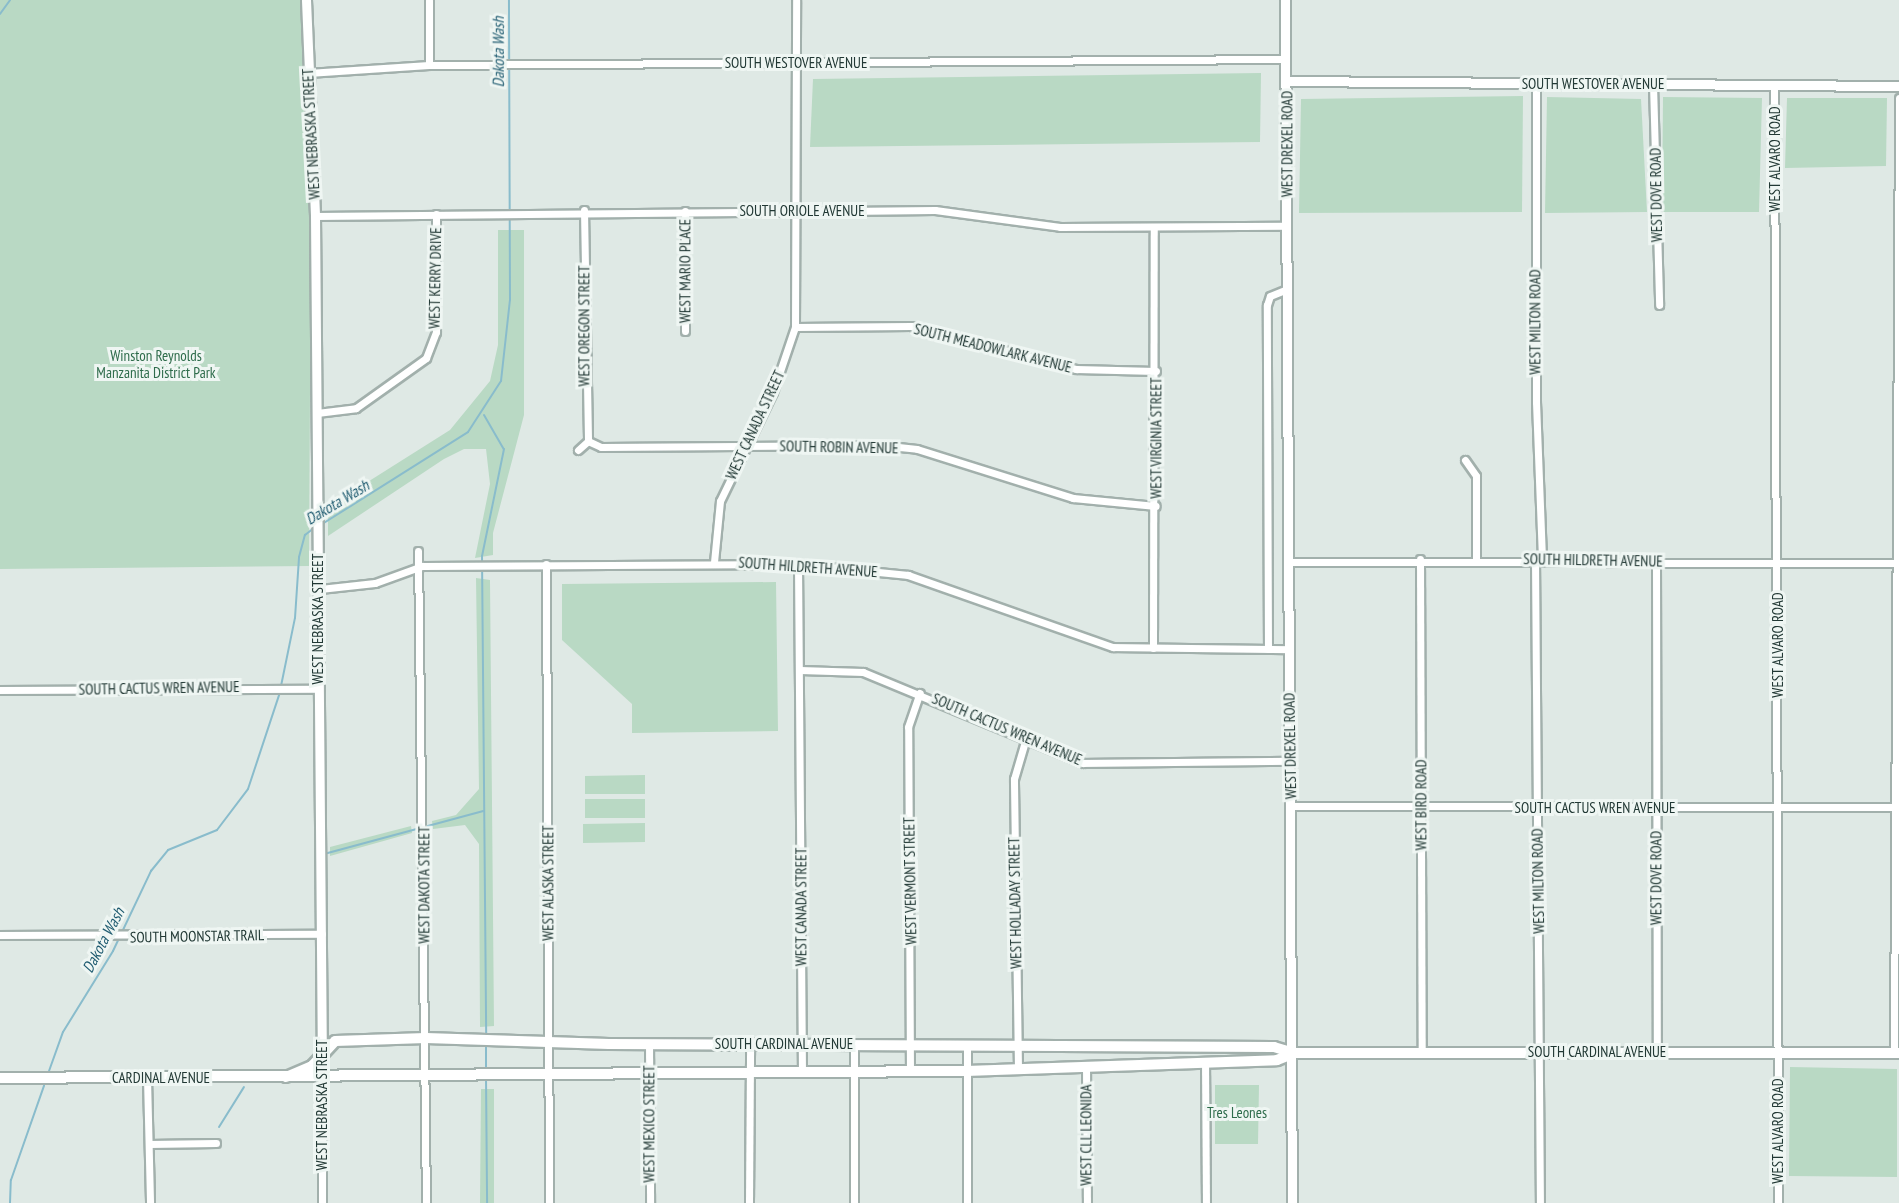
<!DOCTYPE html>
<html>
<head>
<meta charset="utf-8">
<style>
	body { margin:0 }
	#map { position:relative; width:1899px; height:1203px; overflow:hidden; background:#dfe9e5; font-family:"PT Sans Narrow",sans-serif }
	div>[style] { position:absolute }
	.green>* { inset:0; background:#b9d9c4 }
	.stream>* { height:2px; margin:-1px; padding:0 1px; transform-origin:1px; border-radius:1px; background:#89bccc }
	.roads { filter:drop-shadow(2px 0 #a2b0ac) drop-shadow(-2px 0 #a2b0ac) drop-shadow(0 2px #a2b0ac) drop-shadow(0 -2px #a2b0ac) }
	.minor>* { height:7px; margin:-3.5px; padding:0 3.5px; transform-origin:3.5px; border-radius:3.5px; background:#fff }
	.tertiary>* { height:9px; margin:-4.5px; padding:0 4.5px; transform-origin:4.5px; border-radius:4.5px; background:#fff }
	.secondary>* { height:10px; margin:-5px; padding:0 5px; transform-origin:5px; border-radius:5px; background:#fff }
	span { translate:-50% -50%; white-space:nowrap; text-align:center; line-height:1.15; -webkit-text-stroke:6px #eff6f3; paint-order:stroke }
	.street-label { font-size:15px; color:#213834 }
	.park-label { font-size:15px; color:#2e6c4b }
	.water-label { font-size:16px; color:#1f5b70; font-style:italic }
</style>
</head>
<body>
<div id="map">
	<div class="green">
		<i style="clip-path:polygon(0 0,300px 0,311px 214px,309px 566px,0 569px)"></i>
		<i style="clip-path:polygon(1261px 73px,1260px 142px,810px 147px,813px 79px)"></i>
		<i style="clip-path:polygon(1523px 96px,1522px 212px,1299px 213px,1301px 99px)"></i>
		<i style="clip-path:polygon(1547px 97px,1641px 99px,1647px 212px,1545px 213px)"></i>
		<i style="clip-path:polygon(1663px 97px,1762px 98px,1759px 212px,1662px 212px)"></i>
		<i style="clip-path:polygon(1787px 98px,1887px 98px,1886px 166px,1785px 168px)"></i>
		<i style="clip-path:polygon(498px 230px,524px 230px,524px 415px,493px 533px,493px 555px,475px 558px,490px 484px,486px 449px,464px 449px,444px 459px,328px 536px,328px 507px,450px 430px,490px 381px,498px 345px)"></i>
		<i style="clip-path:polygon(476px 578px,490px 580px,494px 1026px,480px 1027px,479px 844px,465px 825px,433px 829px,432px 821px,456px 815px,479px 789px)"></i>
		<i style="clip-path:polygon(776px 582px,778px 731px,632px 733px,632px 704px,562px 640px,562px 584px)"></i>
		<i style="clip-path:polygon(645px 775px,645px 794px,585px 794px,585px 776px)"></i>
		<i style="clip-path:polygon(585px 799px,645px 799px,645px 818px,585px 818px)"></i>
		<i style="clip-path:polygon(645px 823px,645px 842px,583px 843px,583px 824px)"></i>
		<i style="clip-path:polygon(411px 826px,412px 833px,330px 856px,330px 847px)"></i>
		<i style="clip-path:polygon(1790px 1067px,1897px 1069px,1897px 1177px,1789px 1176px)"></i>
		<i style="clip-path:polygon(1215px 1085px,1259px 1085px,1258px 1144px,1215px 1144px)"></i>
		<i style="clip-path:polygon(481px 1089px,494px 1089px,494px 1203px,480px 1203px)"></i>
	</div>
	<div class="stream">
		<i style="left:0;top:14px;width:17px;rotate:-54deg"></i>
		<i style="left:484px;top:415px;width:39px;rotate:60deg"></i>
		<i style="left:504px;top:449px;width:109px;rotate:101.6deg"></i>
		<i style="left:482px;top:556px;width:479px;rotate:89.5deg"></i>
		<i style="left:319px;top:526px;width:176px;rotate:-32.2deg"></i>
		<i style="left:468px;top:432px;width:61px;rotate:-57.1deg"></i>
		<i style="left:501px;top:381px;width:81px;rotate:-83.7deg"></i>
		<i style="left:510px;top:300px;width:300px;rotate:-90.2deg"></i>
		<i style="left:281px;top:686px;width:69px;rotate:-78.4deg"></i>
		<i style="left:295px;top:618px;width:61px;rotate:-86.2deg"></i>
		<i style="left:299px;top:557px;width:23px;rotate:-75deg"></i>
		<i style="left:305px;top:535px;width:11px;rotate:-38deg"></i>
		<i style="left:324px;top:854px;width:165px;rotate:-15.1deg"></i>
		<i style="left:486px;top:1044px;width:27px;rotate:90deg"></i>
		<i style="left:49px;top:1071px;width:41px;rotate:-70.3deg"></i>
		<i style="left:63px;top:1032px;width:95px;rotate:-58.3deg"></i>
		<i style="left:113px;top:951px;width:89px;rotate:-64.6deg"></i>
		<i style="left:151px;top:871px;width:27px;rotate:-51deg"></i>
		<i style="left:168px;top:850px;width:53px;rotate:-22.2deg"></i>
		<i style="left:217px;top:830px;width:51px;rotate:-52.9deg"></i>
		<i style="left:248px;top:789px;width:102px;rotate:-71.7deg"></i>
		<i style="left:486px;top:1077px;width:126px;rotate:89.5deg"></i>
		<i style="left:219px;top:1127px;width:47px;rotate:-58deg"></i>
		<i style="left:10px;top:1203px;width:23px;rotate:-88deg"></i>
		<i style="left:11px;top:1180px;width:100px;rotate:-70.7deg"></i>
	</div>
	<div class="roads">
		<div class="minor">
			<i style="left:429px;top:0;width:65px;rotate:90deg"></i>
			<i style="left:308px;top:73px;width:121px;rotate:-3.8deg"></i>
			<i style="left:429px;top:65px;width:857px;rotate:-0.4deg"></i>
			<i style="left:1536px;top:84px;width:318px;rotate:90deg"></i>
			<i style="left:1536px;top:402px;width:157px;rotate:87.8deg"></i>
			<i style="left:1653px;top:84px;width:221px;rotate:88.4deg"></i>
			<i style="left:1774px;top:87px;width:1116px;rotate:89.79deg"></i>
			<i style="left:584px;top:210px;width:231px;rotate:89deg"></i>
			<i style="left:685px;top:211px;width:120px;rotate:90deg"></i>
			<i style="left:315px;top:216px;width:620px;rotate:-0.55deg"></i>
			<i style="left:935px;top:210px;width:126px;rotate:7.7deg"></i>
			<i style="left:1060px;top:227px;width:227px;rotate:-0.3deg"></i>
			<i style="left:795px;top:327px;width:116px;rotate:-0.5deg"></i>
			<i style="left:911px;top:326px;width:171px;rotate:14.6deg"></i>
			<i style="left:1076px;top:369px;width:80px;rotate:1.4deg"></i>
			<i style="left:317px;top:413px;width:39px;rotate:-7deg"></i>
			<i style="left:356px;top:408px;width:86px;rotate:-35.5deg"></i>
			<i style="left:426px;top:358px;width:28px;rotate:-69deg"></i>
			<i style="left:436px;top:332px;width:118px;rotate:-90deg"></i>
			<i style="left:588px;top:441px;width:14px;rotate:25deg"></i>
			<i style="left:601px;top:447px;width:279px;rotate:-0.4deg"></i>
			<i style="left:880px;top:445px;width:37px;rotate:6deg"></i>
			<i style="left:917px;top:449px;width:164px;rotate:17.4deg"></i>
			<i style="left:1073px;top:498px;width:83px;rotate:5.5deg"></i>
			<i style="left:578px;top:450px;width:13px;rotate:-42deg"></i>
			<i style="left:1465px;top:460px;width:19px;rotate:55deg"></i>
			<i style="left:1476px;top:476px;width:83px;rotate:90deg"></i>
			<i style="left:418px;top:551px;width:652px;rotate:89.3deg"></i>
			<i style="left:1420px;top:559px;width:492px;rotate:89.8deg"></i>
			<i style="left:1535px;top:559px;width:644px;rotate:89.56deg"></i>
			<i style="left:1656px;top:561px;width:491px;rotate:89.9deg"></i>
			<i style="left:714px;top:562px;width:61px;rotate:-84.4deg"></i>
			<i style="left:720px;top:501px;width:121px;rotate:-64.1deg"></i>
			<i style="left:773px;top:392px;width:69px;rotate:-71.3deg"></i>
			<i style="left:795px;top:327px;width:327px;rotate:-89.8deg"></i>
			<i style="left:1287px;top:562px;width:612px;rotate:0.09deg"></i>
			<i style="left:546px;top:564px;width:639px;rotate:89.73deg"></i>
			<i style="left:798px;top:564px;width:506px;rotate:89.55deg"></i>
			<i style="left:320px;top:589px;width:55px;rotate:-6.2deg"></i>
			<i style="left:375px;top:583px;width:50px;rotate:-19.9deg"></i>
			<i style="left:422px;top:566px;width:376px;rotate:-0.3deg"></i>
			<i style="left:798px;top:564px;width:111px;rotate:5.7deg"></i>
			<i style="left:908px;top:575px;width:217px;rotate:19.4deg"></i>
			<i style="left:1113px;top:647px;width:175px;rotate:0.7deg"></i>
			<i style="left:1153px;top:648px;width:421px;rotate:-89.9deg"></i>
			<i style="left:1268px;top:649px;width:344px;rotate:-90.2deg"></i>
			<i style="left:1267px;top:305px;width:9px;rotate:-72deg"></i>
			<i style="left:1270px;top:296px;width:18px;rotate:-22deg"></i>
			<i style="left:800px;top:670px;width:63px;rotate:1.8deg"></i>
			<i style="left:863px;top:672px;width:238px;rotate:22.5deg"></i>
			<i style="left:1083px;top:763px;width:207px;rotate:-0.6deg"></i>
			<i style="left:0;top:690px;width:319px;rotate:-0.2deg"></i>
			<i style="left:1291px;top:806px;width:608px;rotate:0.09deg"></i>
			<i style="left:0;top:935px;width:322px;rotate:-0.2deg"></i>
			<i style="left:649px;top:1044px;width:159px;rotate:89.6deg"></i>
			<i style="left:967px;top:1045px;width:158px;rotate:90deg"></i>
			<i style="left:1894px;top:1053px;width:955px;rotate:-89.7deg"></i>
			<i style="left:1205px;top:1061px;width:142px;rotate:89.6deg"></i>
			<i style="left:1086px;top:1067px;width:136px;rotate:89.6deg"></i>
			<i style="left:1018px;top:1069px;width:290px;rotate:-90.8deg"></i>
			<i style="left:1014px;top:779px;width:43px;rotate:-73.7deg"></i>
			<i style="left:910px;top:1072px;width:345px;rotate:-90.3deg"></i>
			<i style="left:908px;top:727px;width:36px;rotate:-71deg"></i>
			<i style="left:147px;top:1078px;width:125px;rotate:88.6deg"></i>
			<i style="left:149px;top:1144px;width:67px;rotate:-0.9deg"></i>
			<i style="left:322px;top:1203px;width:127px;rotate:-90deg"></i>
			<i style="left:749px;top:1203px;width:159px;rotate:-89.6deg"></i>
			<i style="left:854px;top:1203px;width:159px;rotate:-90deg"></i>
		</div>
		<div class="tertiary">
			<i style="left:306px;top:0;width:216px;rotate:87.6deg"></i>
			<i style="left:315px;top:216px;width:860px;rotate:89.53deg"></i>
			<i style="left:1285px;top:0;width:1203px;rotate:89.67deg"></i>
			<i style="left:1286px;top:81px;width:613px;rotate:0.47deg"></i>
		</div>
		<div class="secondary">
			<i style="left:286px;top:1077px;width:28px;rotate:-23deg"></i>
			<i style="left:312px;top:1066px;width:34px;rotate:-47deg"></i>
			<i style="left:335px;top:1041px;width:91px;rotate:-1.9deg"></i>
			<i style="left:426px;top:1038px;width:183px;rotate:1.9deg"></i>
			<i style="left:609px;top:1044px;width:665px;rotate:0.26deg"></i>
			<i style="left:1274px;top:1047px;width:21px;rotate:17deg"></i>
			<i style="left:1294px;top:1053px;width:605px"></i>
			<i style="left:0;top:1078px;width:966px;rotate:-0.42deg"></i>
			<i style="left:966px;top:1071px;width:311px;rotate:-2deg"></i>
			<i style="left:1277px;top:1060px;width:18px;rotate:-22deg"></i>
		</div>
	</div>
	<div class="street-label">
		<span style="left:796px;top:63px">SOUTH WESTOVER AVENUE</span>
		<span style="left:1593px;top:84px">SOUTH WESTOVER AVENUE</span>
		<span style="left:311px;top:134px;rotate:-93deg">WEST NEBRASKA STREET</span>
		<span style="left:1287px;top:144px;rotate:-90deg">WEST DREXEL ROAD</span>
		<span style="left:1775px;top:159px;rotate:-90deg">WEST ALVARO ROAD</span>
		<span style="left:1656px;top:195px;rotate:-91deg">WEST DOVE ROAD</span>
		<span style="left:802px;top:211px">SOUTH ORIOLE AVENUE</span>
		<span style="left:685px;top:271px;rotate:-90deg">WEST MARIO PLACE</span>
		<span style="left:435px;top:278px;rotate:-89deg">WEST KERRY DRIVE</span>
		<span style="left:1535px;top:322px;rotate:-90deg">WEST MILTON ROAD</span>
		<span style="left:584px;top:326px;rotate:-90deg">WEST OREGON STREET</span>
		<span style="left:993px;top:348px;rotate:14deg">SOUTH MEADOWLARK AVENUE</span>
		<span style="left:755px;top:425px;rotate:-65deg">WEST CANADA STREET</span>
		<span style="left:1156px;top:438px;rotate:-90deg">WEST VIRGINIA STREET</span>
		<span style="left:839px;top:447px;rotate:1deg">SOUTH ROBIN AVENUE</span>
		<span style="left:1593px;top:560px;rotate:1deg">SOUTH HILDRETH AVENUE</span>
		<span style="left:808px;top:567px;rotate:4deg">SOUTH HILDRETH AVENUE</span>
		<span style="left:318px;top:619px;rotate:-90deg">WEST NEBRASKA STREET</span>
		<span style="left:1778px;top:645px;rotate:-90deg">WEST ALVARO ROAD</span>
		<span style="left:159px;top:688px;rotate:-1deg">SOUTH CACTUS WREN AVENUE</span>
		<span style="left:1007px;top:729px;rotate:23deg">SOUTH CACTUS WREN AVENUE</span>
		<span style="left:1290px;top:746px;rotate:-91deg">WEST DREXEL ROAD</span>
		<span style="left:1421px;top:805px;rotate:-90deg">WEST BIRD ROAD</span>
		<span style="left:1595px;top:808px">SOUTH CACTUS WREN AVENUE</span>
		<span style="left:1656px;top:878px;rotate:-90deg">WEST DOVE ROAD</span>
		<span style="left:910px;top:881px;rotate:-91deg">WEST VERMONT STREET</span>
		<span style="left:1538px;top:881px;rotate:-91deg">WEST MILTON ROAD</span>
		<span style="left:548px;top:883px;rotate:-90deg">WEST ALASKA STREET</span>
		<span style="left:424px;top:885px;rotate:-90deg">WEST DAKOTA STREET</span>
		<span style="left:1015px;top:903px;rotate:-91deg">WEST HOLLADAY STREET</span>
		<span style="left:801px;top:907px;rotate:-90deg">WEST CANADA STREET</span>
		<span style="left:197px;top:936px;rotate:-1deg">SOUTH MOONSTAR TRAIL</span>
		<span style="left:784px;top:1044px">SOUTH CARDINAL AVENUE</span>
		<span style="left:1597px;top:1052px">SOUTH CARDINAL AVENUE</span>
		<span style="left:161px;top:1078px">CARDINAL AVENUE</span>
		<span style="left:322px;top:1105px;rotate:-90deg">WEST NEBRASKA STREET</span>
		<span style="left:649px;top:1124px;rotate:-90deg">WEST MEXICO STREET</span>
		<span style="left:1778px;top:1131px;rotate:-90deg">WEST ALVARO ROAD</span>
		<span style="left:1086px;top:1135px;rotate:-90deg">WEST CLL LEONIDA</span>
	</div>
	<div class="park-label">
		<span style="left:156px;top:364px">Winston Reynolds<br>Manzanita District Park</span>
		<span style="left:1237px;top:1113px">Tres Leones</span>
	</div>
	<div class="water-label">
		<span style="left:498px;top:52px;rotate:-90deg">Dakota Wash</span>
		<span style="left:337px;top:502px;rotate:-31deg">Dakota Wash</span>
		<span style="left:103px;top:940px;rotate:-62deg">Dakota Wash</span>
	</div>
</div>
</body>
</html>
